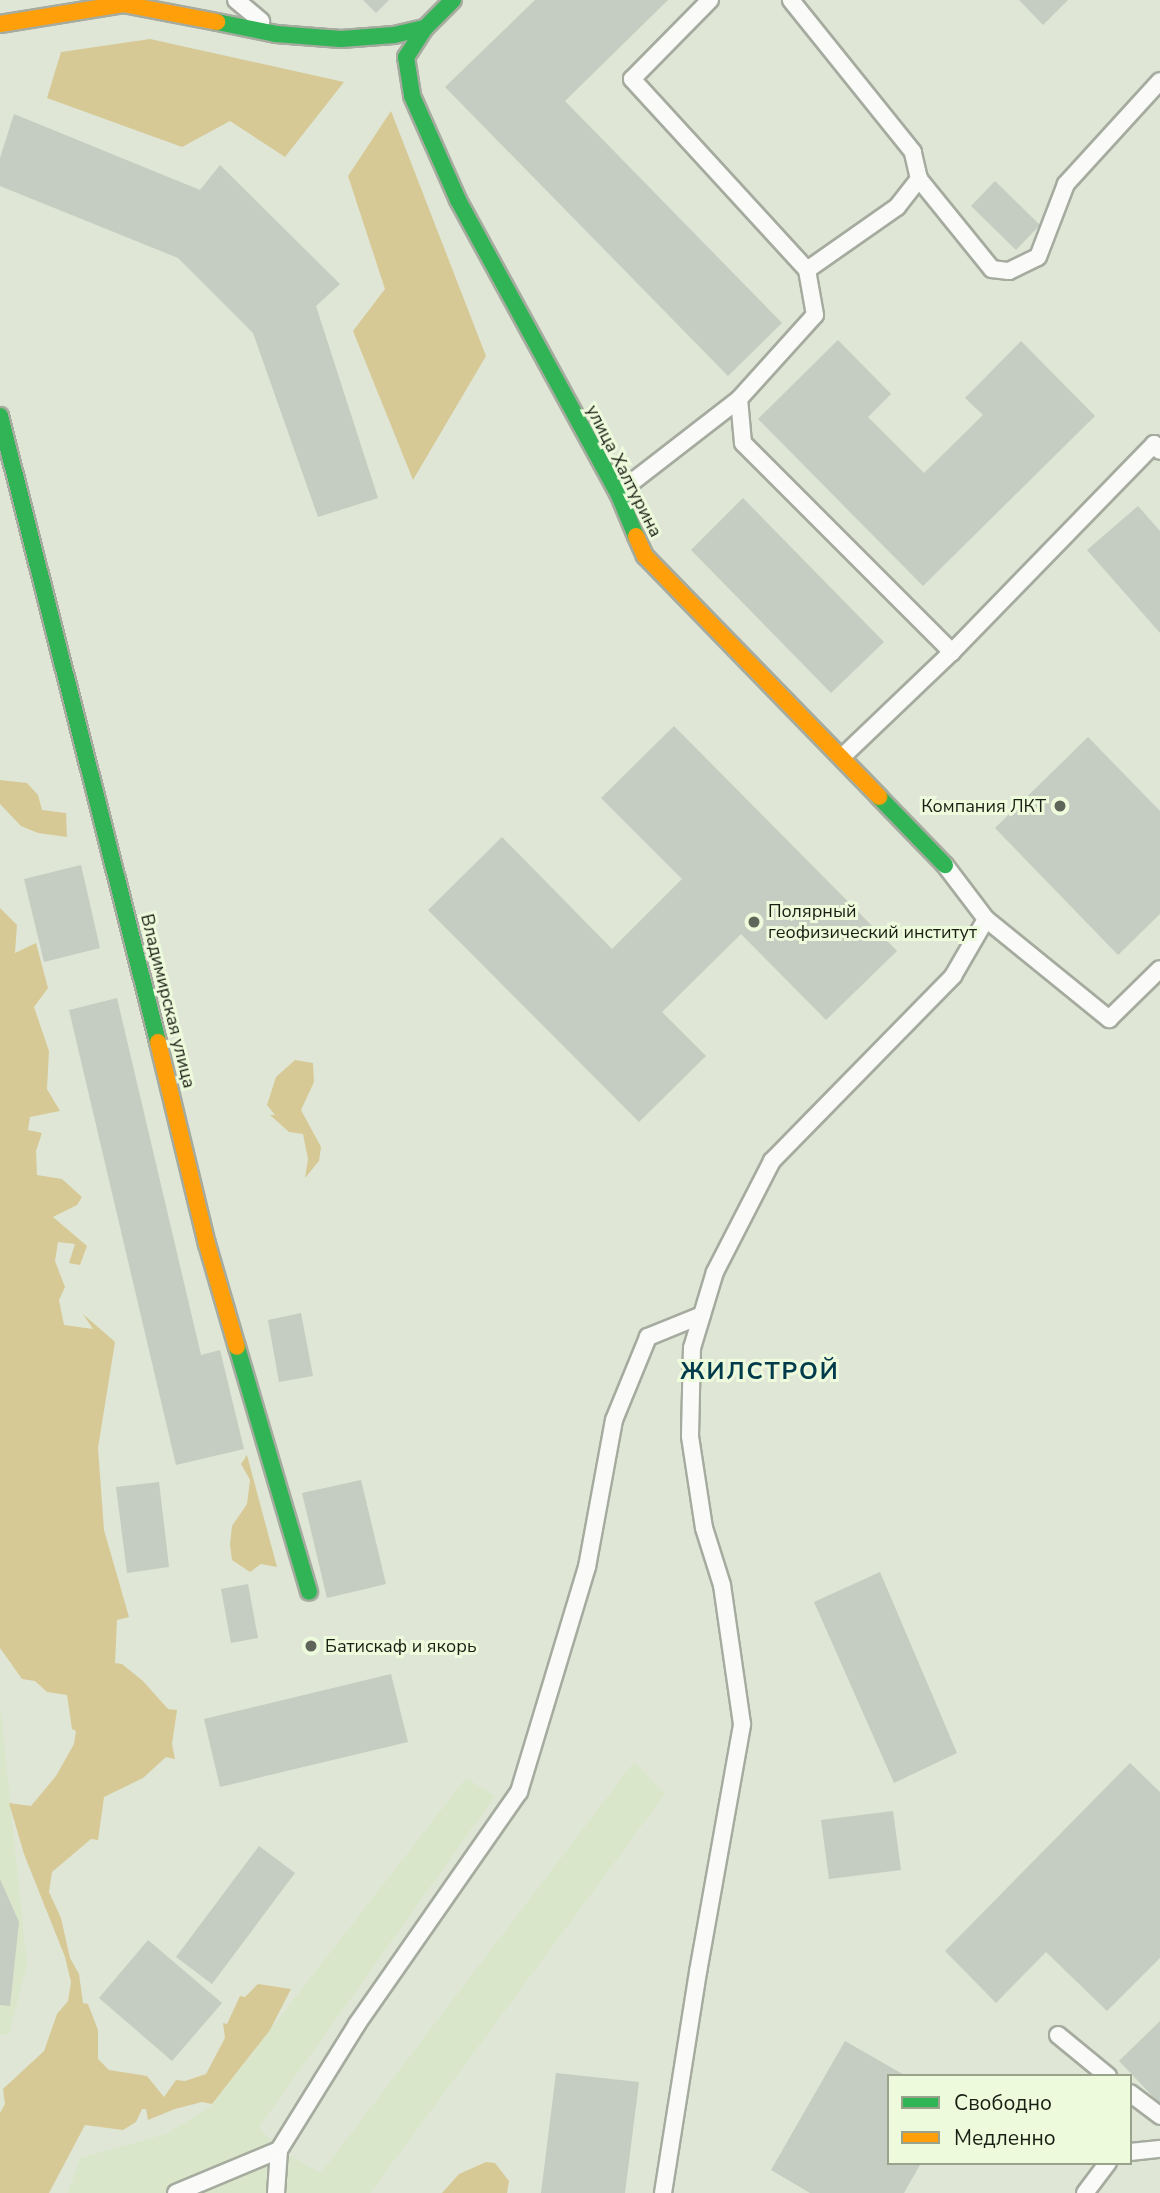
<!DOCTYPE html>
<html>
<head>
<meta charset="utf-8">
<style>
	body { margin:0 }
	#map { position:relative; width:1160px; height:2193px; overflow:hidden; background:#dfe6d6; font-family:"Nunito Sans",sans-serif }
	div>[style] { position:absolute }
	.built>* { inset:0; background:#dae6ca }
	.forest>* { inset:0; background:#d7c996 }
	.building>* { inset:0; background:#c5ccc1 }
	.roads { filter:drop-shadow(2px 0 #a6ab9f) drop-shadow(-2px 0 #a6ab9f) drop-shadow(0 2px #a6ab9f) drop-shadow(0 -2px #a6ab9f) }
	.lane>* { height:16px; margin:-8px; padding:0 8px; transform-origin:8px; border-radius:8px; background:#fafbf9 }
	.fast>* { height:16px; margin:-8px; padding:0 8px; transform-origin:8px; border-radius:8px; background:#30b455 }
	.slow>* { height:16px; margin:-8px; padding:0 8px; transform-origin:8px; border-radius:8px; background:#ff9f0a }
	.dots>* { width:19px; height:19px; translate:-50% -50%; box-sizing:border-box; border:4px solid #edfbdc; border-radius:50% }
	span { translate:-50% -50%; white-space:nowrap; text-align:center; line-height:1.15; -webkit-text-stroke:6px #edfbdc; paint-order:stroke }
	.street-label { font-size:18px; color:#1a1f14 }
	.poi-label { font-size:18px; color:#1a1f14 }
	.right { translate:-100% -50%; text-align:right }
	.left { translate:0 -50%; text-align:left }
	.district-label { font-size:24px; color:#013b4b; font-weight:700; letter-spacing:2px }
	.legend { position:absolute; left:887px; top:2074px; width:245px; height:91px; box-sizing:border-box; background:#edfbdc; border:2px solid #99a38c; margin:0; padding:9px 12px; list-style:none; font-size:21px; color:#1a1f14 }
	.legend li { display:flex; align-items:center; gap:14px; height:35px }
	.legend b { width:35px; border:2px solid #99a38c }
</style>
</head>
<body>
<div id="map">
	<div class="built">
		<i style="clip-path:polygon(0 1703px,27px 1965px,9px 2033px,0 2036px)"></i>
		<i style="clip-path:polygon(634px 1762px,665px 1794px,370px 2193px,68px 2193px,80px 2158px,166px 2134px,210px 2107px,466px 1778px,495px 1796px,259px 2127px,279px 2150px,321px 2173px)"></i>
	</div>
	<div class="forest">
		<i style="clip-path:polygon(150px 39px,344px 82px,285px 157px,230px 121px,182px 147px,47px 98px,61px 52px)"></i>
		<i style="clip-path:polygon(391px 111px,486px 356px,413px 480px,353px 331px,385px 289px,348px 176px)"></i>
		<i style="clip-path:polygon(0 780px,27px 783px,38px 795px,42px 810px,66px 813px,67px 837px,38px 833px,21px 826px,0 804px)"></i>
		<i style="clip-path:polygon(0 908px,17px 925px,15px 953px,36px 943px,48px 988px,34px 1007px,49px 1051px,47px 1089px,60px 1111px,30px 1117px,28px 1130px,42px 1133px,36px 1151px,37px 1175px,62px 1179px,82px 1197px,77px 1205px,53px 1217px,87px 1246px,80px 1265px,69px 1263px,75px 1244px,58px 1242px,55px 1261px,65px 1287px,59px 1300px,64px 1325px,93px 1329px,83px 1314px,115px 1342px,98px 1448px,104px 1530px,129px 1617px,117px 1620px,115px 1663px,122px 1664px,143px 1681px,168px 1709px,177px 1710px,172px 1744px,175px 1759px,166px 1757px,143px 1778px,104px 1797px,98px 1840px,91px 1839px,52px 1872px,49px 1892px,61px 1918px,70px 1958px,79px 1974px,83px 2003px,88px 2004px,98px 2030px,98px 2059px,109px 2070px,147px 2076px,164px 2097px,176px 2080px,185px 2081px,206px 2074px,225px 2038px,223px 2023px,227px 2024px,240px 1996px,245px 1997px,258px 1984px,291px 1989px,270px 2030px,212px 2104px,202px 2102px,175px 2109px,148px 2120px,146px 2109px,142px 2109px,136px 2122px,123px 2130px,85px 2125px,49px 2193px,0 2193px,0 2113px,5px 2104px,3px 2089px,44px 2051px,57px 2014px,68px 2001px,71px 1982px,65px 1957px,24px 1854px,9px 1803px,31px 1806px,56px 1776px,74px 1744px,76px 1731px,72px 1729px,67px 1695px,47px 1692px,35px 1681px,22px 1679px,0 1648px)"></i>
		<i style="clip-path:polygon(295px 1060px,313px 1063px,314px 1082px,301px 1110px,321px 1147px,319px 1161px,305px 1178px,308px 1159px,303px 1134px,289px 1132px,270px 1115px,275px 1115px,267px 1105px,276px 1077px)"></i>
		<i style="clip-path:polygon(247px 1455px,277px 1567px,261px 1564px,250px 1572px,232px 1560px,230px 1545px,232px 1526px,247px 1504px,250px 1480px,241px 1464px)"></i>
		<i style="clip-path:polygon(486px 2162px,495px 2163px,509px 2181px,507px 2193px,442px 2193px,459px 2174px)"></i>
	</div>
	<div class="building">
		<i style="clip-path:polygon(363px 0,389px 0,376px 13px)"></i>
		<i style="clip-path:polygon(535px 0,668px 0,565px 101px,782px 323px,728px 376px,445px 87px)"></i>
		<i style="clip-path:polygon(1019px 0,1068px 0,1043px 25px)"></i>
		<i style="clip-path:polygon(14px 114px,200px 190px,220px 165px,340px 284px,316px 306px,378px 498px,318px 517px,253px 333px,178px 258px,0 186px,0 158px)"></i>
		<i style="clip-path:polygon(995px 181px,1040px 225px,1016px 250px,971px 206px)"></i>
		<i style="clip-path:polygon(838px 340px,891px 394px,868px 417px,924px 473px,983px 415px,965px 398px,1021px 341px,1095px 416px,923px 586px,758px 419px)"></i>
		<i style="clip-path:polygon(743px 498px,884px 642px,831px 693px,691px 550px)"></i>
		<i style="clip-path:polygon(1138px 506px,1160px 531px,1160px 633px,1087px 550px)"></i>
		<i style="clip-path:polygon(674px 726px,897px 951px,826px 1020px,741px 934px,662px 1012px,706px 1056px,639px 1122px,428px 910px,502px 837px,612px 949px,682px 879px,601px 798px)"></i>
		<i style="clip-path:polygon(1088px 737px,1160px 811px,1160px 914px,1118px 955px,995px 828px)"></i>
		<i style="clip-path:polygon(81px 865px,100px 948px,44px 962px,24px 879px)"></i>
		<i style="clip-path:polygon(117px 998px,201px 1355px,220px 1350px,244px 1449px,176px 1465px,69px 1010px)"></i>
		<i style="clip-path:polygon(301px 1313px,313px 1376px,279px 1382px,268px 1320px)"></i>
		<i style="clip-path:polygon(361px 1480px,386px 1584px,327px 1598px,302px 1493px)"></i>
		<i style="clip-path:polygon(159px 1482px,169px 1567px,127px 1573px,116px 1487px)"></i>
		<i style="clip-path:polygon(880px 1572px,957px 1753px,894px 1783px,814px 1602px)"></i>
		<i style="clip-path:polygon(248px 1584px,258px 1638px,231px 1643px,221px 1589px)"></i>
		<i style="clip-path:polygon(391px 1674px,408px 1742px,220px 1787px,204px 1719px)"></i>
		<i style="clip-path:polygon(1130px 1763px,1160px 1792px,1160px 1958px,1107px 2011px,1046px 1952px,996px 2003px,945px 1951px)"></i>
		<i style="clip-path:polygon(893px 1811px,901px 1870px,829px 1879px,821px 1820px)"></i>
		<i style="clip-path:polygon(259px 1846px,295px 1873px,212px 1984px,176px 1957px)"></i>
		<i style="clip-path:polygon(0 1879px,19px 1922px,10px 2006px,0 2005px)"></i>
		<i style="clip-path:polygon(148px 1940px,222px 2003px,172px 2061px,99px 1998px)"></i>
		<i style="clip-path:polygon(1160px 2021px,1160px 2104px,1119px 2061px)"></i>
		<i style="clip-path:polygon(845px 2041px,906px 2076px,889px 2076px,889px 2163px,921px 2163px,904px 2193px,810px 2193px,771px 2170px)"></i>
		<i style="clip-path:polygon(556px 2073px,639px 2082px,625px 2193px,541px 2193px)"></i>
	</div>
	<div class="roads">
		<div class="lane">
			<i style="left:236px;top:0;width:33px;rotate:40deg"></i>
			<i style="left:710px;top:0;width:111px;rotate:134.6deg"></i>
			<i style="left:632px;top:79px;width:259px;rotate:47.5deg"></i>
			<i style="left:807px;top:270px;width:110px;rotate:-35deg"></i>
			<i style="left:897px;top:207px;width:36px;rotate:-52deg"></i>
			<i style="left:919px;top:179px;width:28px;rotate:-103deg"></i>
			<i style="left:913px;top:152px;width:195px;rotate:-128.8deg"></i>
			<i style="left:919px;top:179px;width:116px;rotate:51deg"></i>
			<i style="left:992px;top:269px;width:17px;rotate:7deg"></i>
			<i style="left:1009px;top:271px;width:32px;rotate:-26deg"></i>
			<i style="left:1038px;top:257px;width:78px;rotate:-69deg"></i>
			<i style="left:1066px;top:184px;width:139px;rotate:-47.6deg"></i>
			<i style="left:739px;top:399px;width:44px;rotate:84.8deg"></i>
			<i style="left:743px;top:443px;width:296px;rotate:45deg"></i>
			<i style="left:618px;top:493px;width:153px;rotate:-37.8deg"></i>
			<i style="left:739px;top:399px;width:113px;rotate:-47.9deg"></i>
			<i style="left:815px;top:315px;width:46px;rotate:-100.1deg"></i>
			<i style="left:842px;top:757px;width:152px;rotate:-43.7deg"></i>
			<i style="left:952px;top:652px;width:290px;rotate:-45.8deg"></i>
			<i style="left:1154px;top:444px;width:9px;rotate:49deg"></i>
			<i style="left:986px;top:919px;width:159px;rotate:39.1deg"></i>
			<i style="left:1109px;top:1019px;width:71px;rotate:-44.4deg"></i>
			<i style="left:1058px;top:2035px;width:65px;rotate:39.4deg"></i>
			<i style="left:1130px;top:2093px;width:38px;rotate:37deg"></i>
			<i style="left:1130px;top:2152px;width:30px;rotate:-6deg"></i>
			<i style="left:176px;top:2193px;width:112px;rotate:-22.7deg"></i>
			<i style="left:276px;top:2193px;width:43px;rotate:-86deg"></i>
			<i style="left:279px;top:2150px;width:148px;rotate:-58.2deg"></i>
			<i style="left:357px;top:2024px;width:283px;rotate:-55.1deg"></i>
			<i style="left:519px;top:1792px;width:235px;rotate:-73.2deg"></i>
			<i style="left:587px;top:1567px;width:149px;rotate:-79.6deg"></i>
			<i style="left:614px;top:1420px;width:90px;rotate:-67.7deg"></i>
			<i style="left:648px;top:1337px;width:58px;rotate:-22.2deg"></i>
			<i style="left:663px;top:2193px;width:224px;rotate:-81deg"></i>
			<i style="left:698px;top:1972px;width:252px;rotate:-79.9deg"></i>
			<i style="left:742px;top:1724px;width:140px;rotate:-98.2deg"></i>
			<i style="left:722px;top:1585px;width:60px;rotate:-107.5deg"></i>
			<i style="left:704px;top:1528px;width:93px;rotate:-98.7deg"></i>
			<i style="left:690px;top:1436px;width:88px;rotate:-88.7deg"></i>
			<i style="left:692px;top:1348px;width:79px;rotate:-73.2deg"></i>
			<i style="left:715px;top:1272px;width:125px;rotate:-62.8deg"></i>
			<i style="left:772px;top:1161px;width:259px;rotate:-45.6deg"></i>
			<i style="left:953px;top:976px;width:66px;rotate:-59.9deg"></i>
			<i style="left:986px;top:919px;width:68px;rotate:-127.2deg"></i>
			<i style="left:1085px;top:2193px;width:38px;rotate:-53deg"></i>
		</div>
		<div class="fast">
			<i style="left:453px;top:0;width:40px;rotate:135deg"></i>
			<i style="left:425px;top:28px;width:35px;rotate:123deg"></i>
			<i style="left:406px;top:57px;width:39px;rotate:81deg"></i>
			<i style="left:412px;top:96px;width:114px;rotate:66.1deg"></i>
			<i style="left:458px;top:200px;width:334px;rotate:61.4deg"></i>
			<i style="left:618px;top:493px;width:47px;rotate:67.3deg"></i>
			<i style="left:217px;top:22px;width:60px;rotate:11.5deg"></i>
			<i style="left:276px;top:34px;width:65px;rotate:4.4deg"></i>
			<i style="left:341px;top:39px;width:53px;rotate:-4.3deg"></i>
			<i style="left:394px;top:35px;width:32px;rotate:-13deg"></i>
			<i style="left:0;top:416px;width:646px;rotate:75.83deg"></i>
			<i style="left:879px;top:797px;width:95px;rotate:45.9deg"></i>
			<i style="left:237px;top:1347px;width:255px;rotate:73.6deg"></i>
		</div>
		<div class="slow">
			<i style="left:0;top:24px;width:125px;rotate:-9.2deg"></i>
			<i style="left:123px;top:4px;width:96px;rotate:10.8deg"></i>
			<i style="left:636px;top:536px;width:22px;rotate:66deg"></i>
			<i style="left:645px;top:556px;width:336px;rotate:45.8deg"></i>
			<i style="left:158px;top:1042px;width:208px;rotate:76.4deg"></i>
			<i style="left:207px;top:1244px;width:107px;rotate:73.8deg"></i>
		</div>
	</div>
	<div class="dots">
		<i style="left:1060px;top:806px;background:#5f6558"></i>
		<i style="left:754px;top:922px;background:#5f6558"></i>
		<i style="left:311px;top:1646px;background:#5f6558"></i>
	</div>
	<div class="street-label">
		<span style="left:624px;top:471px;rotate:63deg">улица Халтурина</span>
		<span style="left:168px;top:1001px;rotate:76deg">Владимирская улица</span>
	</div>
	<div class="poi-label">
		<span class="right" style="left:1046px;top:806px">Компания ЛКТ</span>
		<span class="left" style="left:768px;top:922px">Полярный<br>геофизический институт</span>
		<span class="left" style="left:325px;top:1646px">Батискаф и якорь</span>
	</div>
	<div class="district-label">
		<span style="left:760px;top:1372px">ЖИЛСТРОЙ</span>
	</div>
	<ul class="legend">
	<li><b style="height:9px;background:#30b455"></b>Свободно</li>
	<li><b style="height:9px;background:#ff9f0a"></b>Медленно</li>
	</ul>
</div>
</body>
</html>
